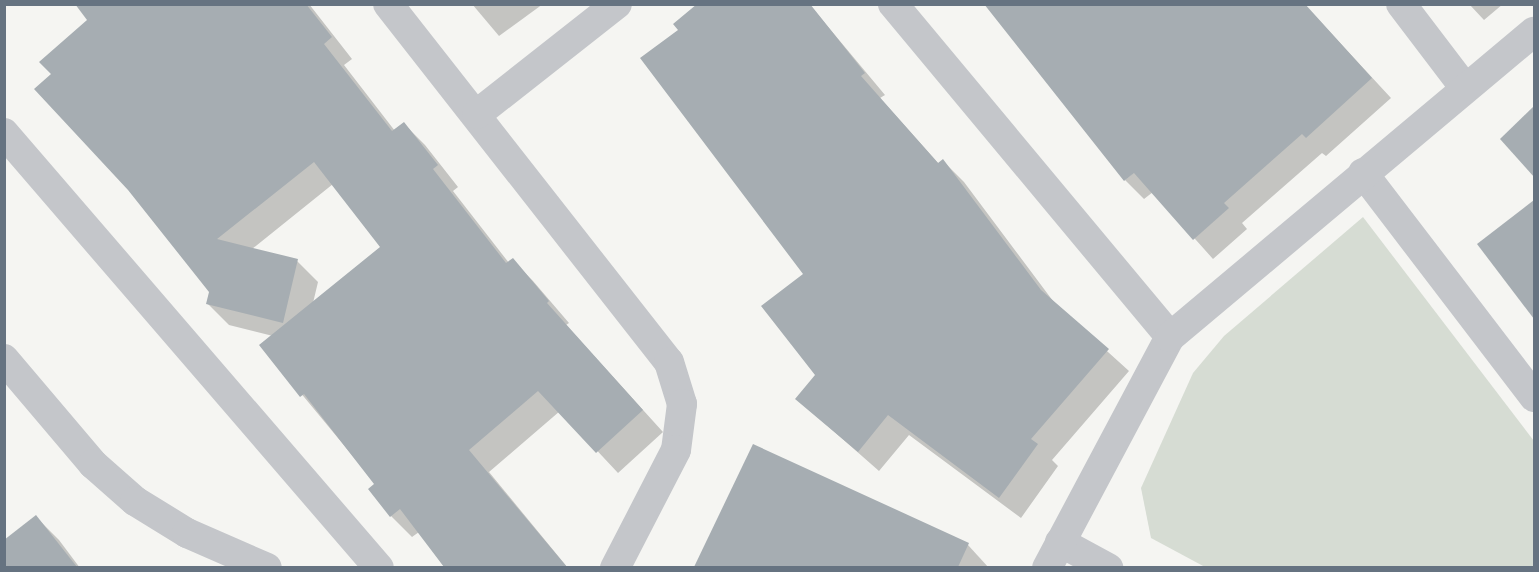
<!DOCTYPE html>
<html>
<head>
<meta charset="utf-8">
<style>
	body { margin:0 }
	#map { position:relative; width:1539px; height:572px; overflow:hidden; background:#f5f5f2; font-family:"Public Sans",sans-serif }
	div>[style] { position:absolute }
	.green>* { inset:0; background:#d6dcd3 }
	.shadow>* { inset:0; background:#0003 }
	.building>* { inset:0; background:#a6adb2 }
	.minor>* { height:30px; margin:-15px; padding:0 15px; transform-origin:15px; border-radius:15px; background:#c4c6ca }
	span { translate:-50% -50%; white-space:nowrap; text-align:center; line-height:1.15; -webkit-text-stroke:6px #fff; paint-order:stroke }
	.frame { position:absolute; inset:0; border:6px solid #667381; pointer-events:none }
</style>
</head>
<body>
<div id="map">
	<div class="green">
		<i style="clip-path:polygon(1363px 217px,1534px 441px,1534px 567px,1205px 567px,1151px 538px,1141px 488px,1193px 373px,1224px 336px)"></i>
	</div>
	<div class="shadow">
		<i style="clip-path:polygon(evenodd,77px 4px,309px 4px,352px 59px,344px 65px,395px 131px,404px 124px,425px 145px,458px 187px,453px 191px,509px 263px,512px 260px,533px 281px,569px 323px,566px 325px,663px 432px,618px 473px,560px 411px,489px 472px,568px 568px,445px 568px,419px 532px,412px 537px,391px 516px,370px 489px,376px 484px,261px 345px,273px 336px,229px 325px,208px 304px,211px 291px,130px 189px,36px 89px,53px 74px,90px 20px,77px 4px,333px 184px,382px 247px,313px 303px,318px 282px,297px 261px,252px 249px,333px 184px)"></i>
		<i style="clip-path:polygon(472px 4px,543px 4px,499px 36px)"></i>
		<i style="clip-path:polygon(809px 4px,885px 95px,880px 98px,939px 164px,943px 161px,964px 182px,1056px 305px,1129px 371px,1052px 460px,1058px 466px,1021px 518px,909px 435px,879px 471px,797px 399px,817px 376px,805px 274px)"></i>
		<i style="clip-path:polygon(1469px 4px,1503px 4px,1484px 20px)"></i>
		<i style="clip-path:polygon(1317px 18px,1391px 98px,1326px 156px,1322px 153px,1242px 223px,1247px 229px,1213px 259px,1153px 192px,1144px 199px,1125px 180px)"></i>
		<i style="clip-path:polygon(1534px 117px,1534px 174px,1502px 139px)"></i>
		<i style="clip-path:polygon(1534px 202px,1534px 314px,1479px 244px)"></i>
		<i style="clip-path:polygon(753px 446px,968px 545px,989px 568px,695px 568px)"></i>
		<i style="clip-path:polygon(36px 517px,59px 540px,80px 568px,4px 568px,4px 542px)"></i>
	</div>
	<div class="building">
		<i style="clip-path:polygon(75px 4px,306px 4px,332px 37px,324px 44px,392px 131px,404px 122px,438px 165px,433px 169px,506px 263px,513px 258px,549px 301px,547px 303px,643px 410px,596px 453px,538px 391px,469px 450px,567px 567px,444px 567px,400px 509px,390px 517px,368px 489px,374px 484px,304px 394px,300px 397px,259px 345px,380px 247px,314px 162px,217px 239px,298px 259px,283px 323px,206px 304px,209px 292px,128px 190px,34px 89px,51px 74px,39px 62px,87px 20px)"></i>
		<i style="clip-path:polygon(697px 4px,810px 4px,865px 73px,861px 76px,938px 163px,943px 159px,1041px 290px,1109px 349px,1031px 439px,1038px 444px,999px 498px,888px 415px,858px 452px,795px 399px,815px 375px,761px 306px,803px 274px,640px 58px,678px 30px,673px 24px)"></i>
		<i style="clip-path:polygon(984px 4px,1305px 4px,1372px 78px,1306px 138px,1302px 134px,1224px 203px,1229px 208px,1193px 240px,1134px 173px,1124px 181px)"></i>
		<i style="clip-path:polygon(1534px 106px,1534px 177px,1500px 139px)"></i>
		<i style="clip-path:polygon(1534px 200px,1534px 319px,1477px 244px)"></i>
		<i style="clip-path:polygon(753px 444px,969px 543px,958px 567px,694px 567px)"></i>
		<i style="clip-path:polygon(36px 515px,77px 567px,4px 567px,4px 540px)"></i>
	</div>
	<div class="minor">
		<i style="left:388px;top:4px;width:455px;rotate:51.9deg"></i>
		<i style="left:669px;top:362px;width:44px;rotate:72.8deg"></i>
		<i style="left:682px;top:404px;width:46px;rotate:97.4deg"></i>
		<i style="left:676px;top:450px;width:133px;rotate:117.3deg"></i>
		<i style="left:893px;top:4px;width:433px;rotate:50.2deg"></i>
		<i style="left:1401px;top:4px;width:106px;rotate:52.7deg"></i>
		<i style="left:477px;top:114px;width:178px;rotate:-38.2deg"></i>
		<i style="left:4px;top:133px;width:574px;rotate:49.24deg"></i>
		<i style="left:1363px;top:173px;width:282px;rotate:52.6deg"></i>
		<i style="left:4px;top:359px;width:138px;rotate:49.7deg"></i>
		<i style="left:93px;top:464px;width:56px;rotate:41.4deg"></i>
		<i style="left:135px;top:501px;width:61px;rotate:31.6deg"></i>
		<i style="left:187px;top:533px;width:87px;rotate:23.6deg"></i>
		<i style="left:1060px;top:542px;width:55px;rotate:28.4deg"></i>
		<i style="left:1047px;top:568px;width:262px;rotate:-62deg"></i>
		<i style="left:1170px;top:337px;width:475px;rotate:-40deg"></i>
	</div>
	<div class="frame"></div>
</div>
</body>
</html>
